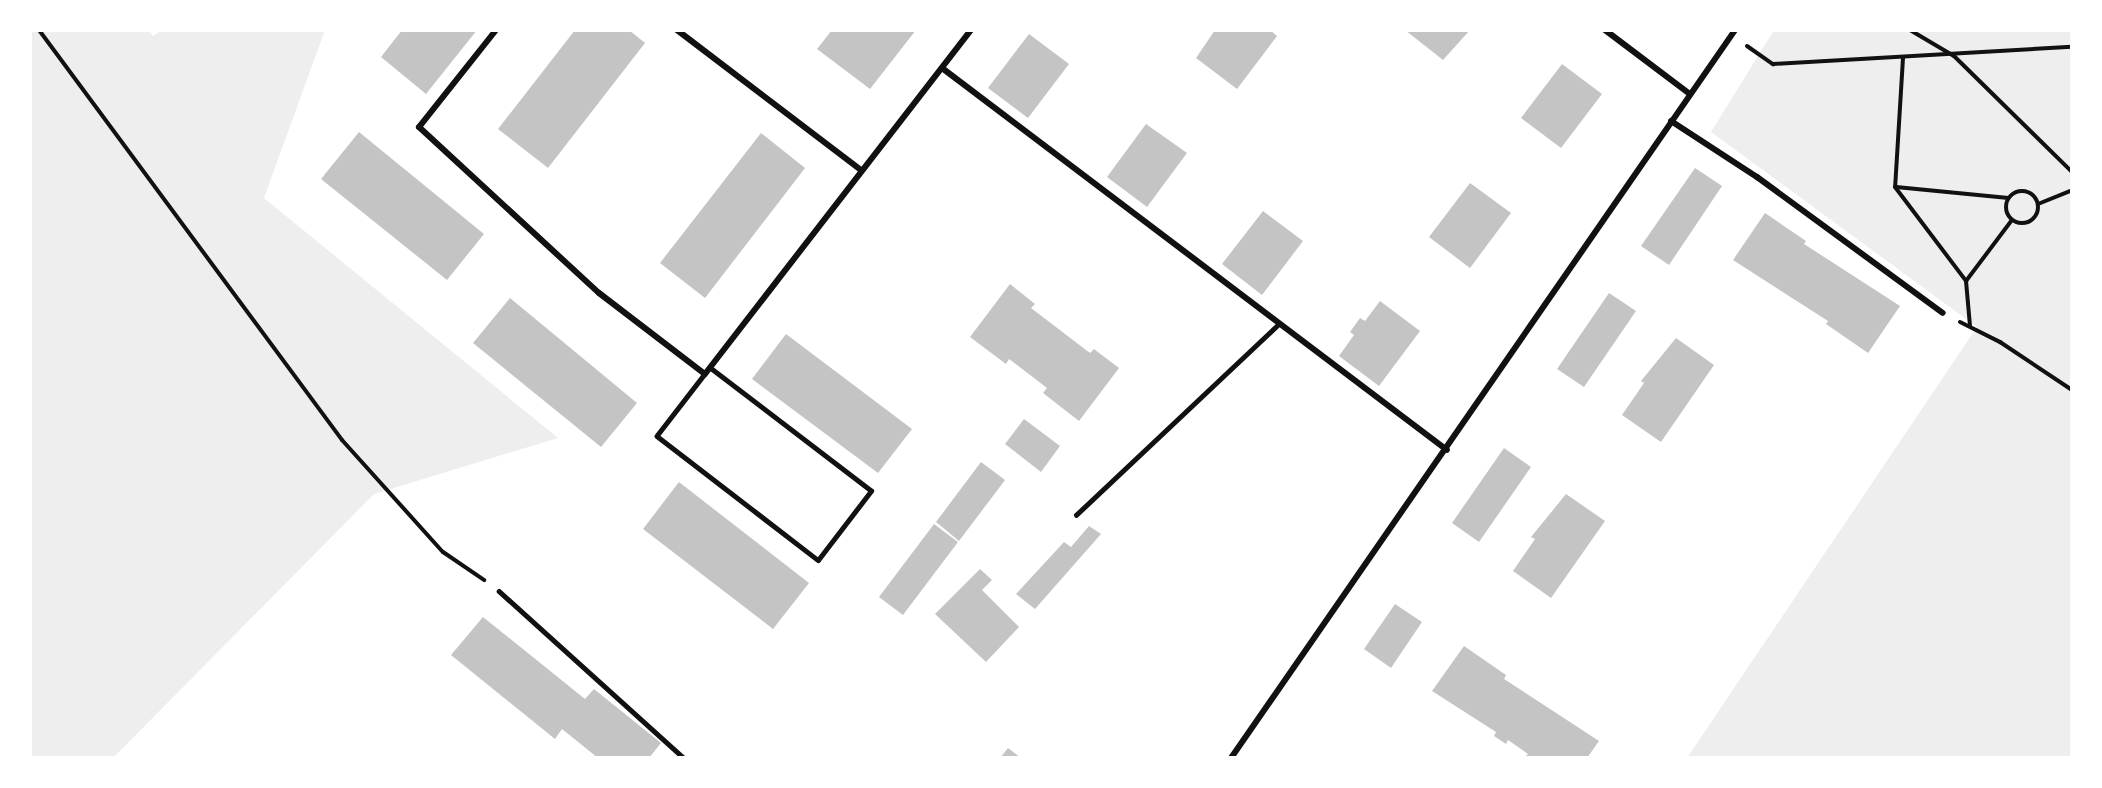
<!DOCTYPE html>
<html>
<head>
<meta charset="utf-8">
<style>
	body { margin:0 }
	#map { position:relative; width:2102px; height:788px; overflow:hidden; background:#fff; font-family:Montserrat,sans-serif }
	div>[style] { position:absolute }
	.green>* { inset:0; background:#eee }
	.building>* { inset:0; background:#c4c4c4 }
	.path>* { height:4px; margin:-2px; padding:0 2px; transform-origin:2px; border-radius:2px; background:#111 }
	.path>.ring { margin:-2px; padding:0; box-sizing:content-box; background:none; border:4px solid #111; border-radius:50% }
	.service>* { height:4.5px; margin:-2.25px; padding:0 2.25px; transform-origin:2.25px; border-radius:2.25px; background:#111 }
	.minor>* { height:6px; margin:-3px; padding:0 3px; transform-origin:3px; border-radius:3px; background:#111 }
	span { translate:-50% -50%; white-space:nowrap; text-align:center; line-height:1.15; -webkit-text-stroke:6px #fff; paint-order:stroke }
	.frame { position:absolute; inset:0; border:32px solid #fff; pointer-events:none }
</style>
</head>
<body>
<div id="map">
	<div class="green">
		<i style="clip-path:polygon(32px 30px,148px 30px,153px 36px,162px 30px,325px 30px,264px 198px,558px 438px,374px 494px,113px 758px,30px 758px)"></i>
		<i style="clip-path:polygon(1774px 30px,2072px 30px,2072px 758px,1687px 758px,1977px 327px,1711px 132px)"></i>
	</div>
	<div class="building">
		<i style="clip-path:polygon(402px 30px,477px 30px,426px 94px,381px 57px)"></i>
		<i style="clip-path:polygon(575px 30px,629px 30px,645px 43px,548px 168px,498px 129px)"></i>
		<i style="clip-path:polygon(832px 30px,916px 30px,870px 89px,817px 49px)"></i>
		<i style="clip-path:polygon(1215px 30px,1270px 30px,1277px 36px,1237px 89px,1196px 58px)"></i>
		<i style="clip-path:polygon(1405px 30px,1470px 30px,1443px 60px)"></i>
		<i style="clip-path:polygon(1029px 34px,1069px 64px,1028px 118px,988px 88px)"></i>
		<i style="clip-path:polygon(1562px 64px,1602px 94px,1561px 148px,1521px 118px)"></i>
		<i style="clip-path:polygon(1146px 124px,1187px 153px,1147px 207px,1107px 177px)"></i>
		<i style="clip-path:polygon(359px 132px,484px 234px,447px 280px,321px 179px)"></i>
		<i style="clip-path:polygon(761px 133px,805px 168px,705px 298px,660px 263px)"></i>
		<i style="clip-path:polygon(1695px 168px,1722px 186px,1669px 265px,1641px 246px)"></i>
		<i style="clip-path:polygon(1470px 183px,1511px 213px,1470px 268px,1429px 237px)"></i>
		<i style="clip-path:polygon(1263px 211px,1303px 241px,1262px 295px,1222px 264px)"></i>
		<i style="clip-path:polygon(1765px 213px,1806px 241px,1804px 244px,1900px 306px,1868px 353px,1826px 324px,1828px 321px,1733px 260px)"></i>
		<i style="clip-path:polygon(1010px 284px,1035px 304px,1031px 308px,1090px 353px,1094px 349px,1119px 368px,1079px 421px,1043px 393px,1047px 388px,1009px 359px,1006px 364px,970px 337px)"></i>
		<i style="clip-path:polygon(1609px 293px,1636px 311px,1584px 387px,1557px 369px)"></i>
		<i style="clip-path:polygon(510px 298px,637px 403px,601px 447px,473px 343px)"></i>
		<i style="clip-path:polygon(1380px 301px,1420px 331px,1379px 386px,1339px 356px,1354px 335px,1350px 332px,1360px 318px,1365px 321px)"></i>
		<i style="clip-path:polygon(786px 334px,912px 429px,878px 473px,752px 379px)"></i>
		<i style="clip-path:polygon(1676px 338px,1714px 365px,1661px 442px,1622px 415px,1644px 383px,1641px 381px)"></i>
		<i style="clip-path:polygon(1024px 419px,1060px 446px,1041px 472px,1005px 444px)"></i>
		<i style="clip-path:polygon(1504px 448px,1531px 467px,1479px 542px,1452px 523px)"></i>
		<i style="clip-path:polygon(981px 462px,1005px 480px,959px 541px,936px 522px)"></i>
		<i style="clip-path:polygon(679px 482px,809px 583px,773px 629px,643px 529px)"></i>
		<i style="clip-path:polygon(1566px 494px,1605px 521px,1551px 598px,1513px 571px,1535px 539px,1531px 537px)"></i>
		<i style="clip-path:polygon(934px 524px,958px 542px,903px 615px,879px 597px)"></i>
		<i style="clip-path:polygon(1089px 526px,1101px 534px,1035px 609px,1016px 594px,1064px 542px,1071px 547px)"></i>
		<i style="clip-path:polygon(980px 569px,992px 580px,982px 590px,1019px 627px,986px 662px,935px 614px)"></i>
		<i style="clip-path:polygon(1395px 604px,1422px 622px,1391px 668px,1364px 649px)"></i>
		<i style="clip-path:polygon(483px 617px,585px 699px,594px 689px,661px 743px,649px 758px,598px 758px,562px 729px,555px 739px,451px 655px)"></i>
		<i style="clip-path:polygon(1464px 646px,1506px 675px,1504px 679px,1599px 741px,1587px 758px,1524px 758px,1528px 754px,1508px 740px,1506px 744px,1494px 736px,1496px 732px,1432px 691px)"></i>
		<i style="clip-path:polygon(1008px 748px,1021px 758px,1000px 758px)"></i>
	</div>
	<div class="path">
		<i style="left:39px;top:30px;width:510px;rotate:53.53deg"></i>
		<i style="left:342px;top:440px;width:151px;rotate:48deg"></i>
		<i style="left:443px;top:552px;width:50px;rotate:34.3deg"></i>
		<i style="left:1910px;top:30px;width:51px;rotate:30.6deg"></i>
		<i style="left:1954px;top:56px;width:165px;rotate:44.5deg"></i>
		<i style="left:1747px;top:46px;width:32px;rotate:35deg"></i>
		<i style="left:1773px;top:64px;width:299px;rotate:-3.3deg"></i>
		<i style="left:1903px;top:58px;width:129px;rotate:93.5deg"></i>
		<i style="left:1895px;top:187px;width:118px;rotate:52.9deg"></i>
		<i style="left:1966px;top:281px;width:45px;rotate:84.9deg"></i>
		<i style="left:1896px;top:187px;width:113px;rotate:5.6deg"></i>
		<i class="ring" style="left:2006px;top:191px;width:28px;height:28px"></i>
		<i style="left:2038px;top:204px;width:37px;rotate:-22deg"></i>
		<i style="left:1966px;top:281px;width:76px;rotate:-53deg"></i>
		<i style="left:1960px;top:322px;width:45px;rotate:26.6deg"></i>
		<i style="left:2000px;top:342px;width:87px;rotate:33.7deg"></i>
	</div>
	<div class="service">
		<i style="left:705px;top:374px;width:78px;rotate:127.7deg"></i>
		<i style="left:657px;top:436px;width:203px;rotate:37.6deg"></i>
		<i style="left:818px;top:560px;width:87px;rotate:-52.5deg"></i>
		<i style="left:871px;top:491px;width:203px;rotate:-142.6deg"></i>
		<i style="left:1076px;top:515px;width:279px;rotate:-43.3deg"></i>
		<i style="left:499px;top:591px;width:249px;rotate:42.1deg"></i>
	</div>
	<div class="minor">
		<i style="left:496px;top:30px;width:124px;rotate:128.4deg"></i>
		<i style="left:419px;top:127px;width:245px;rotate:42.7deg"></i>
		<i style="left:599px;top:293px;width:133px;rotate:37.4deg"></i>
		<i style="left:705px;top:374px;width:435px;rotate:-52.3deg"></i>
		<i style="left:677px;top:30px;width:231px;rotate:37.3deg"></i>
		<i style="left:1605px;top:30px;width:106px;rotate:37deg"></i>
		<i style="left:942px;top:68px;width:633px;rotate:37.11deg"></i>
		<i style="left:1671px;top:121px;width:103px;rotate:33.1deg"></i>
		<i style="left:1757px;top:177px;width:230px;rotate:36.2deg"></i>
		<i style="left:1231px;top:758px;width:885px;rotate:-55.3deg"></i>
	</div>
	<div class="frame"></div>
</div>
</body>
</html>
